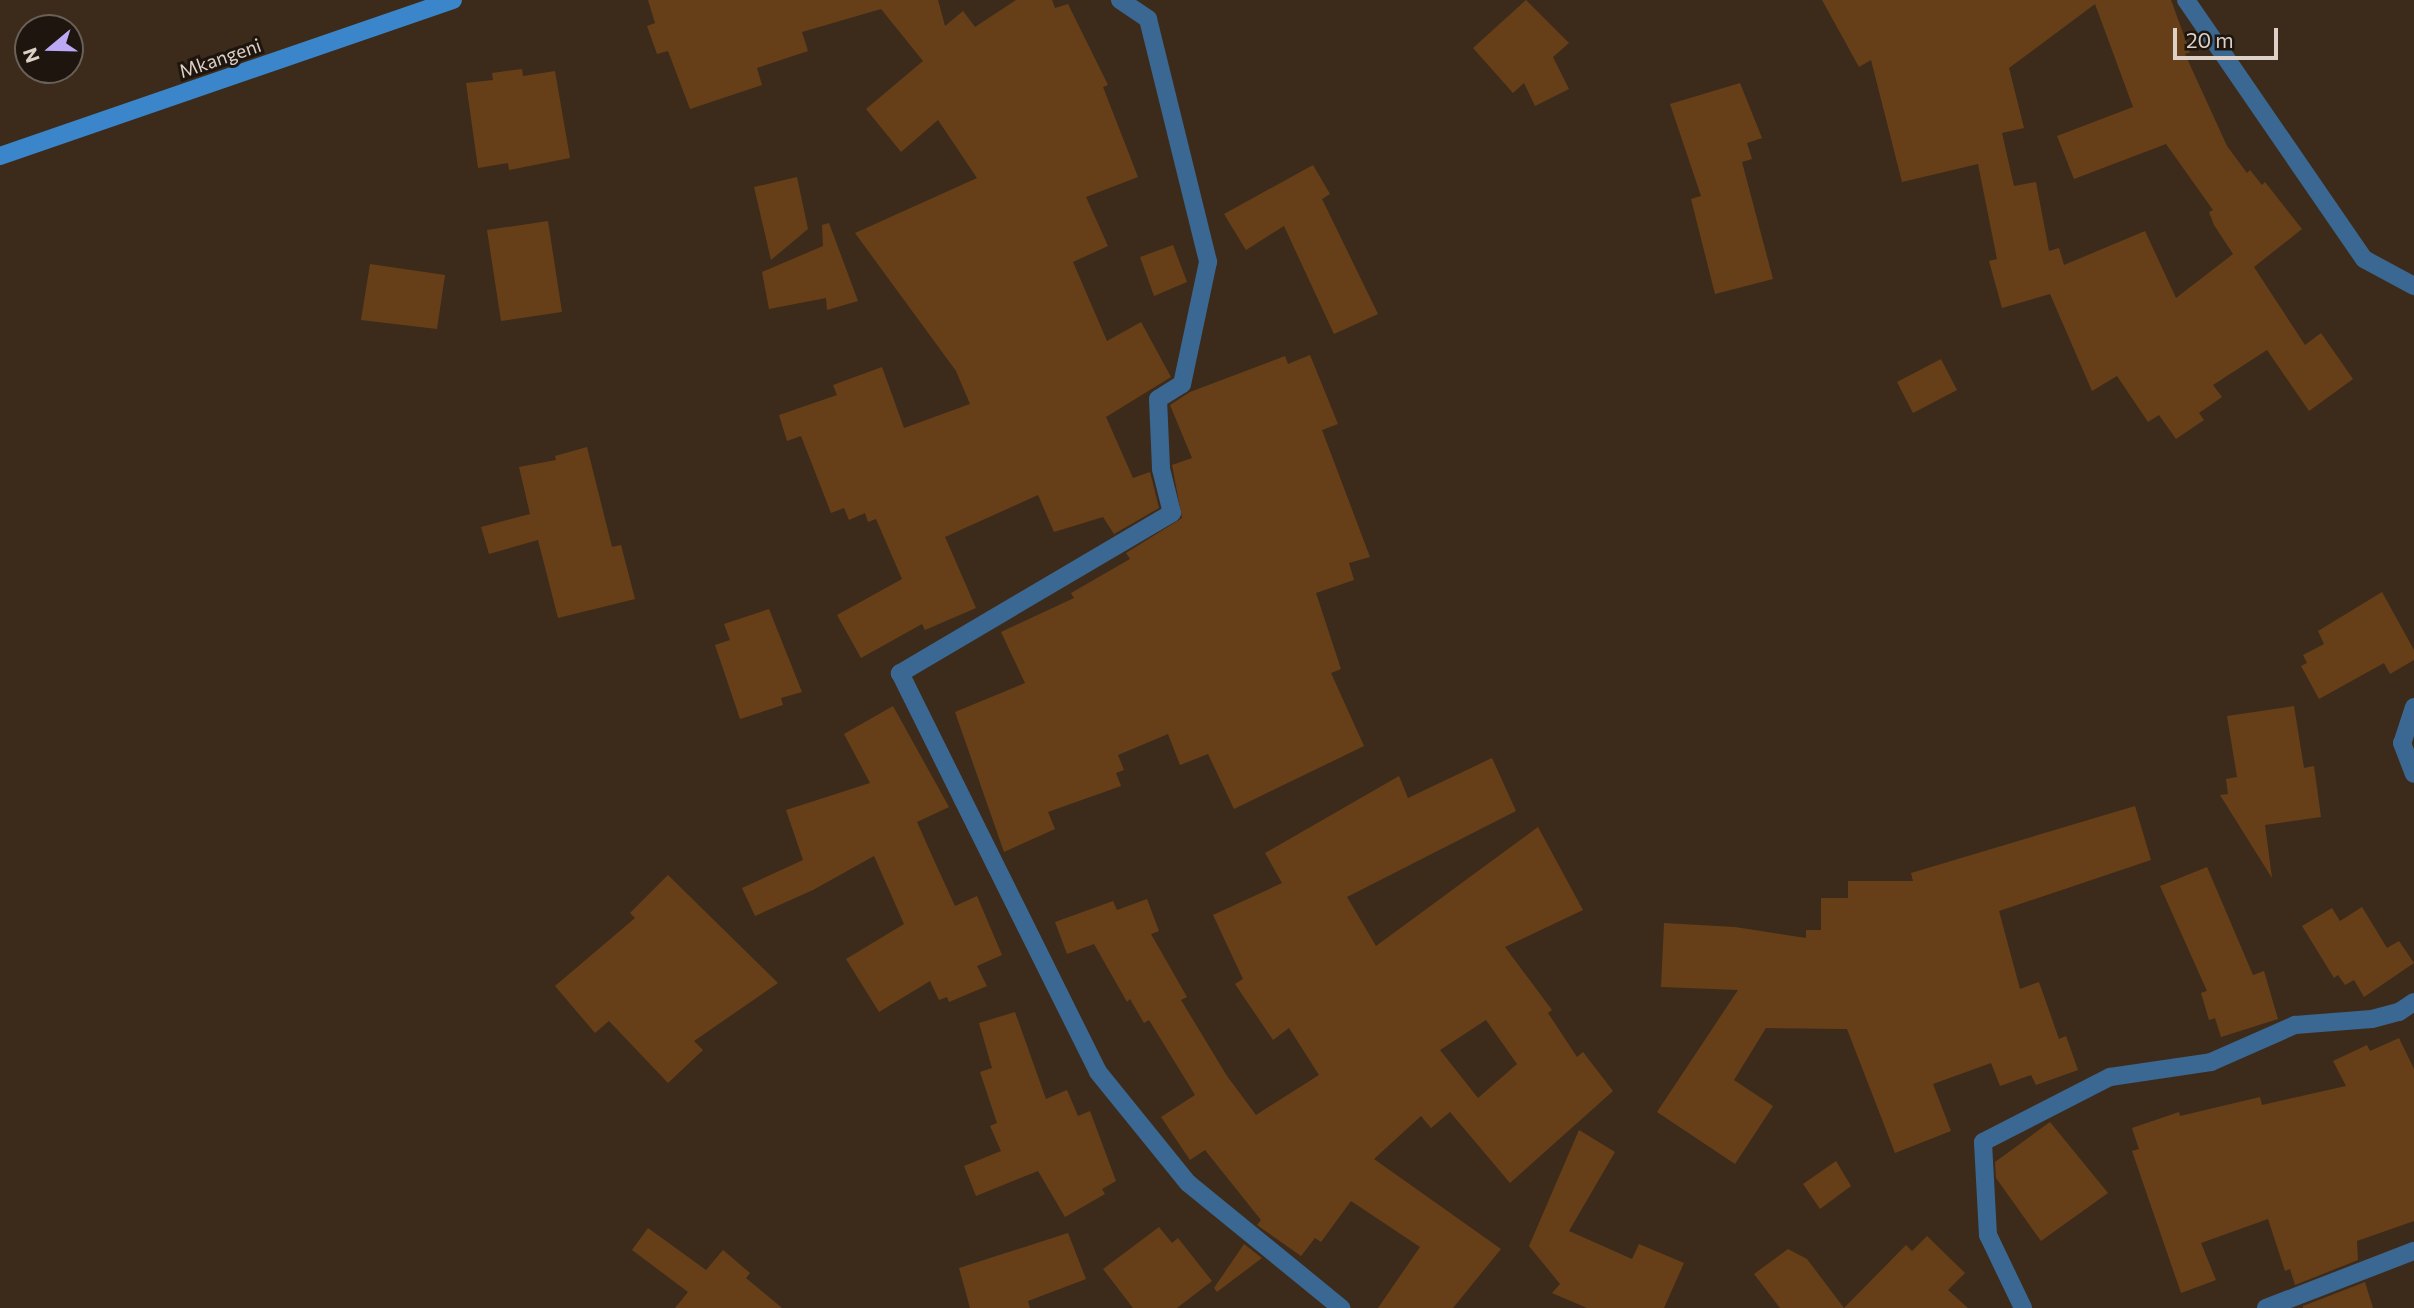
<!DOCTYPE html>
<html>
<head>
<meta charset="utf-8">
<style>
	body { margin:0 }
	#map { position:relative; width:2414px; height:1308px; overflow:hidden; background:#3c2b1b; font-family:Commissioner,sans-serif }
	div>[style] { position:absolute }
	.building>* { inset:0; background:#663f18 }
	.street>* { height:18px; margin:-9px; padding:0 9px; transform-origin:9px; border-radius:9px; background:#3b6892 }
	.secondary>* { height:18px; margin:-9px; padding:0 9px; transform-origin:9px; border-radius:9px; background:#3b86ca }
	span { translate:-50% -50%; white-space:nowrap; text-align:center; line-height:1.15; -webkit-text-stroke:6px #1d150e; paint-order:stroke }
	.street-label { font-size:19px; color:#dcd0c7 }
	.north { position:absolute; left:14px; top:14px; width:70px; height:70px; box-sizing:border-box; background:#1d150e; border:2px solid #696058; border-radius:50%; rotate:251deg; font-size:19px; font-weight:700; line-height:28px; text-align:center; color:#dcd0c7 }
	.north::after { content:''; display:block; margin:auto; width:24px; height:32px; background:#bcaaf6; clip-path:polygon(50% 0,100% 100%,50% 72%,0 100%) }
	.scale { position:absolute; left:2173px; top:28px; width:105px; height:32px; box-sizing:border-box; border:4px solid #dcd0c7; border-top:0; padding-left:9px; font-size:21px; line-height:24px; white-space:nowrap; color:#dcd0c7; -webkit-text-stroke:5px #1d150e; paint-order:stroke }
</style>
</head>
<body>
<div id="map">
	<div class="building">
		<i style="clip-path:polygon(648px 0,938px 0,945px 26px,963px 11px,975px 27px,1016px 0,1052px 0,1055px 8px,1068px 4px,1108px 85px,1103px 87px,1138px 177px,1086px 197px,1108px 246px,1073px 262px,1107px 341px,1141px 322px,1171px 377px,1106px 417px,1133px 478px,1150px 472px,1159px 508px,1114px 534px,1103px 517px,1054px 532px,1038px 495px,945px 537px,976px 608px,925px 630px,922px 624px,861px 658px,837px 615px,902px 579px,876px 519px,868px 522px,865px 513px,849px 520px,844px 508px,831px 513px,801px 436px,787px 441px,779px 415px,837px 395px,833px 385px,882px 367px,904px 428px,970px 404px,956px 371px,855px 233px,977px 178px,938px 120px,901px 152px,866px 109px,923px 61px,881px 9px,802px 32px,808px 51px,757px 68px,762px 85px,690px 109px,668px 51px,657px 54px,647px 26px,655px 23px)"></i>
		<i style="clip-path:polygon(1526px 0,1569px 43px,1553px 57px,1569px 89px,1535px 106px,1524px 83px,1513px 93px,1473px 48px)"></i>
		<i style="clip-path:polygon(evenodd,1822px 0,2171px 0,2190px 52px,2185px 54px,2227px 146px,2247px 173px,2250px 170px,2262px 185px,2265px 182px,2302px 229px,2254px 267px,2305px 345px,2321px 333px,2353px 379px,2309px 411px,2267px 350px,2213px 385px,2222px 397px,2199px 413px,2204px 420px,2176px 439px,2159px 415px,2148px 422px,2117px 376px,2092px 391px,2050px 294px,2002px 308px,1989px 261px,1997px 259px,1978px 164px,1902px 182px,1871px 60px,1859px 67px,1822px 0,2095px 4px,2133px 107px,2057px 136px,2074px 179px,2166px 144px,2213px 210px,2209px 212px,2214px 225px,2233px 254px,2176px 298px,2145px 231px,2064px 265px,2059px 248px,2049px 251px,2036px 182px,2014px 186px,2002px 133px,2024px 128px,2009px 68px,2095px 4px)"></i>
		<i style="clip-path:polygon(522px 69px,523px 76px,555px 71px,570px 158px,509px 170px,508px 163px,478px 168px,466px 83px,493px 80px,492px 73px)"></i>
		<i style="clip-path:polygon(1740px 83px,1762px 138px,1747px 143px,1752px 159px,1742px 162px,1773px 279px,1715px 294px,1691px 199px,1701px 196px,1670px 104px)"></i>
		<i style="clip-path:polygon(1313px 165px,1330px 194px,1322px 199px,1378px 314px,1334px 334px,1284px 226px,1246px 250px,1224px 214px)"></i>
		<i style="clip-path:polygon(797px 177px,808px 229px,771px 260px,754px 187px)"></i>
		<i style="clip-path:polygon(548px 221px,562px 312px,501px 321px,487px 230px)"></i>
		<i style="clip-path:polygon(829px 223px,858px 301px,827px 310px,826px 298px,769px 309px,762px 272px,823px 246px,822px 225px)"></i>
		<i style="clip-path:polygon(1173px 245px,1187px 282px,1154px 296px,1140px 257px)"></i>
		<i style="clip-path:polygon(370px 264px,445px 275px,437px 329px,361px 320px)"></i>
		<i style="clip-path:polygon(1310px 355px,1338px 424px,1322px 430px,1370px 557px,1349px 563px,1354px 580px,1316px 593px,1341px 669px,1331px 673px,1364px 746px,1234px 809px,1208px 754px,1180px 765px,1168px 734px,1118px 755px,1124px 770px,1116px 773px,1121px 786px,1048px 812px,1055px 829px,1004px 852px,955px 712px,1025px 683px,1001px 632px,1074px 598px,1071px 593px,1130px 559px,1126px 553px,1182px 518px,1172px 465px,1192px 458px,1170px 405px,1190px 392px,1285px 356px,1288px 364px)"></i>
		<i style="clip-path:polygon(1941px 359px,1957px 390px,1913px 413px,1897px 382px)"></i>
		<i style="clip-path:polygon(587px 447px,612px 547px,621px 545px,635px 599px,558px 618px,538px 540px,489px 554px,481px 527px,530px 514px,519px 467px,556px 460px,555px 456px)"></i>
		<i style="clip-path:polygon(2382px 592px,2414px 650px,2414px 660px,2390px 674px,2384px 663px,2319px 699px,2301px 666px,2307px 663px,2303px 655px,2324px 644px,2318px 631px)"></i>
		<i style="clip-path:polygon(769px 609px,802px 692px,781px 698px,783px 705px,740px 719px,715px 645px,730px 640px,724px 624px)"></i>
		<i style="clip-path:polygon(893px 706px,949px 807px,917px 822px,933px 858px,955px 906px,977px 896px,1002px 955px,977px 966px,987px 986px,949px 1002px,947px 997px,939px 1000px,930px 981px,879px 1012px,846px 959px,904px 924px,874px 856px,813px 890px,755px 916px,742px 888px,803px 860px,786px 810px,870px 783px,844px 734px)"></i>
		<i style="clip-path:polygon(2294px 706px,2304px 768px,2314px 766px,2321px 817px,2265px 825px,2272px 878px,2220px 795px,2228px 794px,2226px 779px,2237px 777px,2227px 716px)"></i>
		<i style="clip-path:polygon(evenodd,1492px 758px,1516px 811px,1347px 897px,1376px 946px,1538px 827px,1583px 910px,1505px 947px,1552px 1010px,1548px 1013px,1577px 1057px,1583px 1052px,1613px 1091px,1510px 1183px,1450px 1112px,1431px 1128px,1421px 1116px,1374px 1159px,1501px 1249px,1453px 1308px,1378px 1308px,1420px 1247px,1351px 1201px,1321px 1242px,1315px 1238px,1301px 1256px,1257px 1225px,1261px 1220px,1205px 1150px,1190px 1160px,1161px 1117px,1195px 1095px,1149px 1020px,1144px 1023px,1130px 999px,1127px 1002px,1094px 944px,1067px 954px,1055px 922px,1113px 901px,1117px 910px,1147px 899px,1159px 931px,1151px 934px,1187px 997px,1181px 1000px,1227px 1076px,1256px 1115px,1319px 1075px,1289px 1028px,1273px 1040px,1235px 984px,1243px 979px,1213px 915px,1282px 883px,1265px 853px,1399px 776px,1408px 798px,1492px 758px,1486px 1020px,1517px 1064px,1478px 1098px,1440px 1050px,1486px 1020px)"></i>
		<i style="clip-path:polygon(2135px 806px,2151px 860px,1999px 911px,2020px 989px,2039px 982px,2059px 1039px,2066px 1036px,2078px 1070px,2036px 1085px,2031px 1075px,2000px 1086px,1991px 1063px,1933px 1084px,1951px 1131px,1895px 1153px,1847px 1029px,1766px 1028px,1734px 1080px,1773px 1106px,1735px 1164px,1657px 1112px,1738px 990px,1661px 987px,1664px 923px,1735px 927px,1806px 938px,1806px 930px,1821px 930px,1821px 898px,1848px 898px,1848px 881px,1913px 881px,1911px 873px)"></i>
		<i style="clip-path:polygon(2207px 867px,2253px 975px,2264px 971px,2278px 1019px,2221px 1037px,2215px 1018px,2209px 1020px,2201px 993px,2207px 991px,2160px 886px)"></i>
		<i style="clip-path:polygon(668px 875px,778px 983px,694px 1041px,703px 1050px,668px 1083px,609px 1021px,595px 1033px,555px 986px,635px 918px,630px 913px)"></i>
		<i style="clip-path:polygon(2362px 907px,2387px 948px,2399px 941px,2414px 963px,2364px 997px,2354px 980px,2345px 985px,2338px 975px,2334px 978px,2302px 926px,2332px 908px,2340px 921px)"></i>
		<i style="clip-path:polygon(1015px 1012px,1046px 1099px,1067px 1090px,1078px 1116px,1090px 1111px,1116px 1181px,1102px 1189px,1105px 1194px,1065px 1217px,1038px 1171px,976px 1196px,964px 1166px,1001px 1151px,990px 1126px,997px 1123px,980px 1072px,992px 1068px,979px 1023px)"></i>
		<i style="clip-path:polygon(2399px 1038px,2414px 1069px,2414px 1221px,2357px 1241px,2358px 1260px,2295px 1285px,2290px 1269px,2285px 1271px,2268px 1219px,2201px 1243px,2216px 1280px,2181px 1293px,2132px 1151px,2139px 1149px,2132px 1128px,2179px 1112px,2180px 1116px,2260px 1097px,2262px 1105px,2346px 1086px,2333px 1061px,2367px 1045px,2370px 1051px)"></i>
		<i style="clip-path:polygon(2050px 1122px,2108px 1193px,2041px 1241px,1996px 1178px,1995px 1162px)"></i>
		<i style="clip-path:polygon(1579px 1130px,1615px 1152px,1569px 1231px,1632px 1259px,1639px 1244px,1684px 1263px,1664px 1308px,1587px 1308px,1552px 1293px,1560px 1284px,1529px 1246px)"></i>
		<i style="clip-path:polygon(1836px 1161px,1851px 1186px,1820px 1209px,1803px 1184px)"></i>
		<i style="clip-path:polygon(1159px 1227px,1172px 1243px,1178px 1238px,1212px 1281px,1177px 1308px,1133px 1308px,1103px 1269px)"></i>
		<i style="clip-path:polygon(648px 1228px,706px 1270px,723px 1250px,750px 1273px,746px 1278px,782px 1308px,675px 1308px,688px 1292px,632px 1250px)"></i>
		<i style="clip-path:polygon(1068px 1233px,1086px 1279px,1028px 1301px,1030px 1308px,970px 1308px,959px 1268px)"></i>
		<i style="clip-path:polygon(1927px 1236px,1965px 1273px,1948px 1290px,1968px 1308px,1844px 1308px,1906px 1245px,1912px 1251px)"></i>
		<i style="clip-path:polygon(1244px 1244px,1262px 1258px,1217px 1292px,1214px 1288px)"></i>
		<i style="clip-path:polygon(1788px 1249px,1807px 1259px,1844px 1308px,1780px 1308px,1754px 1274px)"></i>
		<i style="clip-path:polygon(2365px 1282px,2373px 1308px,2303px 1308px,2303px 1306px)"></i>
	</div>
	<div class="street">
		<i style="left:1120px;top:0;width:34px;rotate:34deg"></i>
		<i style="left:1148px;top:19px;width:250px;rotate:76.1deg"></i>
		<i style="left:1208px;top:262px;width:125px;rotate:102deg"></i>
		<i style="left:1182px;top:384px;width:28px;rotate:148deg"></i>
		<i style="left:1158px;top:399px;width:70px;rotate:87.5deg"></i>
		<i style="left:1161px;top:469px;width:45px;rotate:76deg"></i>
		<i style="left:1172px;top:513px;width:316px;rotate:149.5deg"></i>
		<i style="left:900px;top:673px;width:445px;rotate:63.6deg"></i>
		<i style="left:1098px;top:1072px;width:143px;rotate:51deg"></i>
		<i style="left:1188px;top:1183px;width:198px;rotate:39.2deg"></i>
		<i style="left:2186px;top:0;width:314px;rotate:55.5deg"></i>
		<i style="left:2364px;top:259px;width:57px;rotate:28.4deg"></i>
		<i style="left:2414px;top:707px;width:38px;rotate:108deg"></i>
		<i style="left:2402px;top:743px;width:33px;rotate:69deg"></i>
		<i style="left:2023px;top:1308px;width:81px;rotate:-115.6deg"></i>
		<i style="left:1988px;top:1235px;width:93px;rotate:-93.1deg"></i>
		<i style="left:1983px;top:1142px;width:143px;rotate:-27.1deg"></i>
		<i style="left:2110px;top:1077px;width:102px;rotate:-8.4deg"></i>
		<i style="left:2211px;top:1062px;width:92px;rotate:-23.8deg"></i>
		<i style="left:2295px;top:1025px;width:77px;rotate:-4.5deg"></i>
		<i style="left:2372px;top:1019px;width:28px;rotate:-15deg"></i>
		<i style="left:2399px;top:1012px;width:18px;rotate:-34deg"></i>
		<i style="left:2266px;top:1308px;width:159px;rotate:-21.1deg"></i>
	</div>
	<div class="secondary">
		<i style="left:0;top:156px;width:479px;rotate:-19deg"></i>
	</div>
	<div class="street-label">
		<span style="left:220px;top:58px;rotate:-19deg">Mkangeni</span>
	</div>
	<div class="north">N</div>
	<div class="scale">20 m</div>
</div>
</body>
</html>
